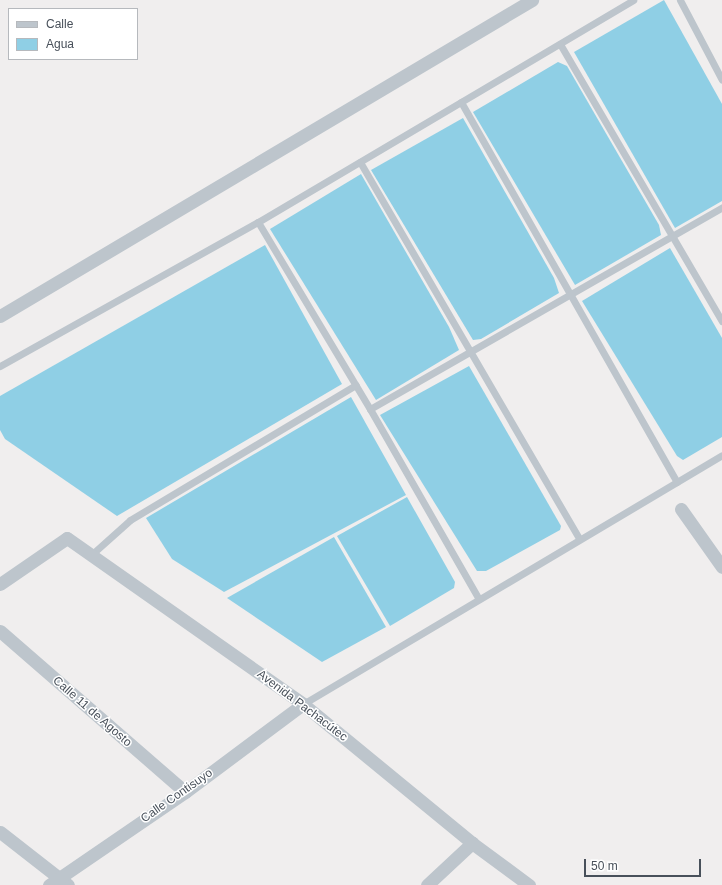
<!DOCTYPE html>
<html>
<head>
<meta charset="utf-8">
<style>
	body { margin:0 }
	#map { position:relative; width:722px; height:885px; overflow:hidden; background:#f0eeee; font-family:Arial,sans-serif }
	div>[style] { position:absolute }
	.water>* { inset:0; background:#8fcfe5 }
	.service>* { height:7px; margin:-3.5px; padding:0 3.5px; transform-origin:3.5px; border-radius:3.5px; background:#bdc5cc }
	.minor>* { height:13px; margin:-6.5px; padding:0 6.5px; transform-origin:6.5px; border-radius:6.5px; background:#bdc5cc }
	span { translate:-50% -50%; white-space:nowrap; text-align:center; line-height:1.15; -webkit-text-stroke:3px #fff; paint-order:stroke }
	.street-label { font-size:12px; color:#48505a }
	.legend { position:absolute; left:8px; top:8px; width:130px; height:52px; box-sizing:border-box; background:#fff; border:1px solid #b6b9bd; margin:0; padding:5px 7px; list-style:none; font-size:12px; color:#48505a }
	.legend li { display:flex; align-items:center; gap:8px; height:20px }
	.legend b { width:20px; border:1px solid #b6b9bd }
	.scale { position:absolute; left:584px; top:859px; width:117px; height:18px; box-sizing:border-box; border:2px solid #48505a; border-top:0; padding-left:5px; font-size:12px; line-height:14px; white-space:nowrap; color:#48505a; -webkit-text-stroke:3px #fff; paint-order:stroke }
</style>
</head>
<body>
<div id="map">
	<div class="water">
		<i style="clip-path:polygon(664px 0,722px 104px,722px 201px,675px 228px,574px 52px)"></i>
		<i style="clip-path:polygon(558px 62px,567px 66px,659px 225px,661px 235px,575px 285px,473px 112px)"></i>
		<i style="clip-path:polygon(463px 118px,554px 278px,559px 293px,481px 339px,473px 340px,371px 170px)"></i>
		<i style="clip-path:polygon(361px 174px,449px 327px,459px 350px,376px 400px,270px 229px)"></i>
		<i style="clip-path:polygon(265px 245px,342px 384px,117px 516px,5px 439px,0 430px,0 396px)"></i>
		<i style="clip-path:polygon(670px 248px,722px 338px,722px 437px,683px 460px,677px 456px,582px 301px)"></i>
		<i style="clip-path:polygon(469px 366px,561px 526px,560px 530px,486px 571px,477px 571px,380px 415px)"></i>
		<i style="clip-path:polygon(351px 397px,406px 495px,224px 592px,172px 559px,146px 518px)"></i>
		<i style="clip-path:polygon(407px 497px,455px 582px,454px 588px,390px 626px,337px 536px)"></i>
		<i style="clip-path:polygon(334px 537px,386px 627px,322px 662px,227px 598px)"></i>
	</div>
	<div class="service">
		<i style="left:680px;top:0;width:90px;rotate:62.3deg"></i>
		<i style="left:560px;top:44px;width:321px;rotate:59.7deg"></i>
		<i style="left:461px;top:102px;width:437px;rotate:60.4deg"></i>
		<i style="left:360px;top:162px;width:436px;rotate:59.8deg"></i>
		<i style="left:258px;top:222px;width:218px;rotate:59.1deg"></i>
		<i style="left:370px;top:409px;width:219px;rotate:60.2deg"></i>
		<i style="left:0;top:366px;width:295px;rotate:-29.2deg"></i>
		<i style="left:258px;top:222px;width:436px;rotate:-30.6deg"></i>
		<i style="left:370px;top:409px;width:406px;rotate:-29.8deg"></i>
		<i style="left:91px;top:555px;width:52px;rotate:-41.9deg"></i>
		<i style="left:130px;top:520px;width:263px;rotate:-30.9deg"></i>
		<i style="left:303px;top:704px;width:487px;rotate:-30.7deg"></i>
	</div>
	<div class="minor">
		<i style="left:0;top:316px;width:619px;rotate:-30.71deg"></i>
		<i style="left:681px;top:509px;width:71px;rotate:54.7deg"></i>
		<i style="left:0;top:584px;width:81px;rotate:-34.5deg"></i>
		<i style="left:67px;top:538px;width:289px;rotate:35.1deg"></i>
		<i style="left:303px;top:704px;width:219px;rotate:39.4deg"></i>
		<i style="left:472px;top:843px;width:71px;rotate:36.4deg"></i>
		<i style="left:0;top:631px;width:245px;rotate:41deg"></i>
		<i style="left:0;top:832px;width:86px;rotate:37.9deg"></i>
		<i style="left:49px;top:885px;width:165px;rotate:-34.4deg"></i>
		<i style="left:185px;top:792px;width:147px;rotate:-36.7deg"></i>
		<i style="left:427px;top:885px;width:62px;rotate:-43deg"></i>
	</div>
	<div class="street-label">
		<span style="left:302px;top:706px;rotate:37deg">Avenida Pachacútec</span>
		<span style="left:92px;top:712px;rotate:41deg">Calle 11 de Agosto</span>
		<span style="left:177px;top:796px;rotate:-35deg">Calle Contisuyo</span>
	</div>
	<ul class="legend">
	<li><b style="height:5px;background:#bdc5cc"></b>Calle</li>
	<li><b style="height:11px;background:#8fcfe5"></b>Agua</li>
	</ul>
	<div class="scale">50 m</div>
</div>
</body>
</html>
